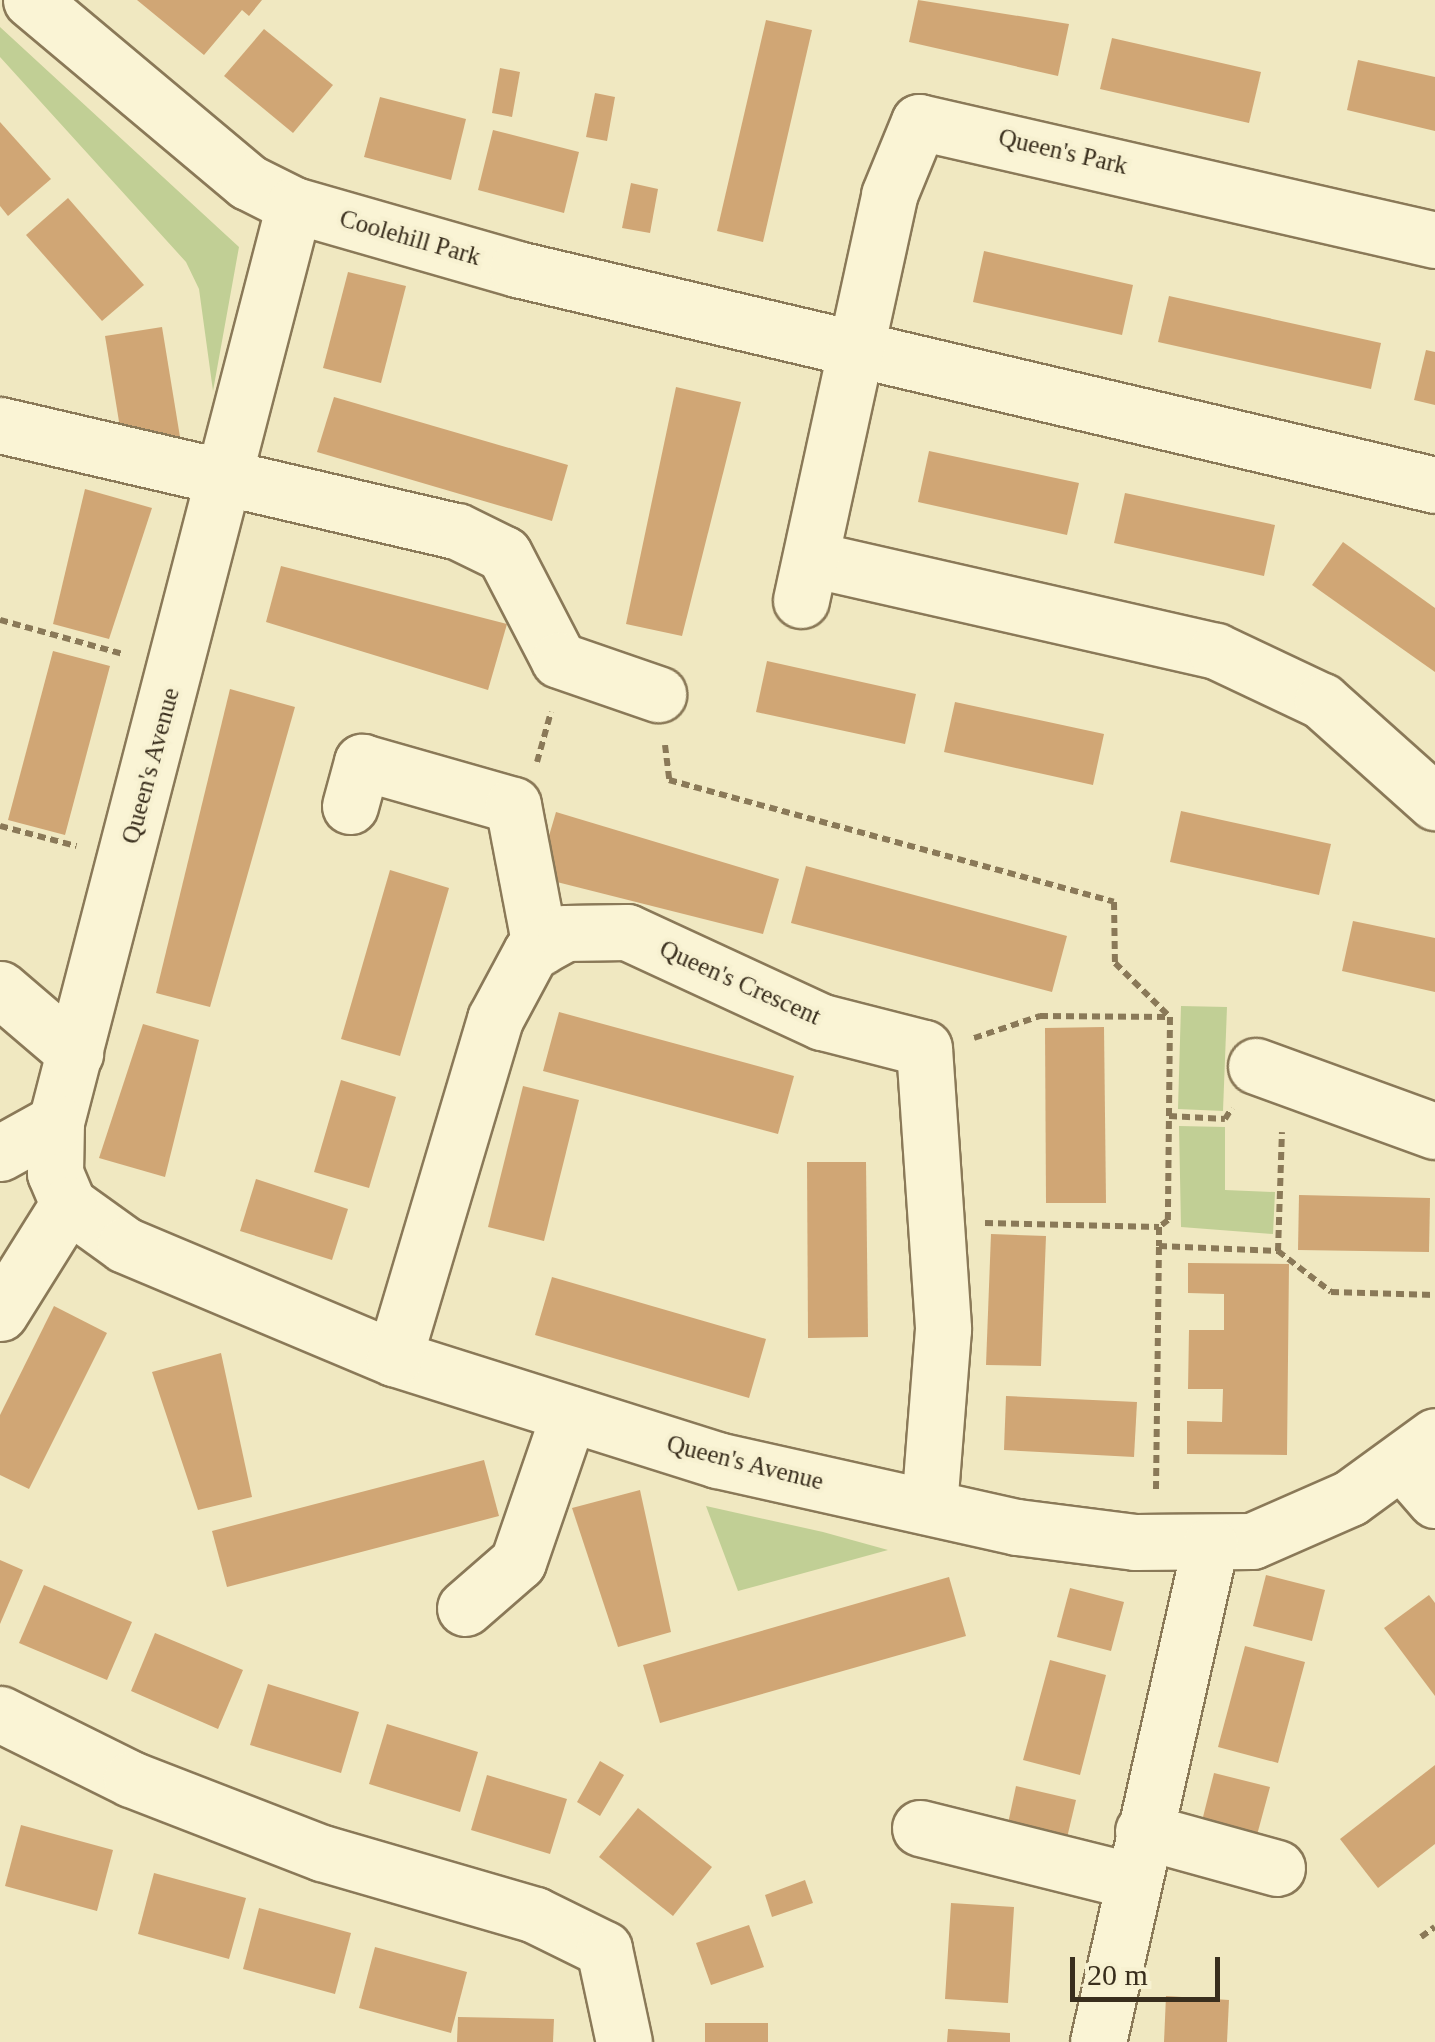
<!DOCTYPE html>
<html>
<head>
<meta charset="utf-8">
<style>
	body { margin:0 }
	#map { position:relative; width:1435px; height:2042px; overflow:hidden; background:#f0e8c1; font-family:"Times New Roman",serif }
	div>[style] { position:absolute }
	.green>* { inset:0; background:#c1cf95 }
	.building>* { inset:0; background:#d0a675 }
	.path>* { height:6px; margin-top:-3px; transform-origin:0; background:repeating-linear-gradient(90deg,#8a7958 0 8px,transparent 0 13px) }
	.roads { filter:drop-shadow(2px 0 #8a7958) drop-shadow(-2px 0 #8a7958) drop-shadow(0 2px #8a7958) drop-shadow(0 -2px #8a7958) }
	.minor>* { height:55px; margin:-27.5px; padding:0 27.5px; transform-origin:27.5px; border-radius:27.5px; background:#faf4d5 }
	span { translate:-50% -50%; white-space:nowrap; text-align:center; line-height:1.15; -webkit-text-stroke:8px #f7f1d1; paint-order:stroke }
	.street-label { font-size:25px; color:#392e1d }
	.scale { position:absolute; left:1070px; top:1957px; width:150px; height:45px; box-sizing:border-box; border:5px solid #392e1d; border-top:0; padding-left:12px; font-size:30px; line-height:35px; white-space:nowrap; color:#392e1d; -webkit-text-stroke:8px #f7f1d1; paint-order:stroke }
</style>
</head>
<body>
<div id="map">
	<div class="green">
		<i style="clip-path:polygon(0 27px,239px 247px,213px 391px,199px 289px,186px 262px,0 57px)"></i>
		<i style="clip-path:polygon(1181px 1006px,1227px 1007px,1223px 1111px,1178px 1109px)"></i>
		<i style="clip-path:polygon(1179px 1126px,1225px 1127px,1225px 1190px,1275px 1192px,1273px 1234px,1181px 1227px)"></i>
		<i style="clip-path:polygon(706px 1506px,823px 1532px,888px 1550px,738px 1591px)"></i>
	</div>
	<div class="building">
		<i style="clip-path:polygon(137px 0,262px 0,249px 16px,242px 10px,204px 55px)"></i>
		<i style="clip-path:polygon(918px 0,1069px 24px,1058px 76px,909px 42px)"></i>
		<i style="clip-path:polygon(766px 20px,812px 30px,763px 242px,717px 231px)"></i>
		<i style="clip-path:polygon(264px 29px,333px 85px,293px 133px,224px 76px)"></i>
		<i style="clip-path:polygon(1112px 38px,1261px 72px,1249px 123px,1100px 89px)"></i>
		<i style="clip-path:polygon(1358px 60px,1435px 77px,1435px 131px,1347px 110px)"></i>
		<i style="clip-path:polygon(500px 68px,520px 72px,512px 117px,492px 113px)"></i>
		<i style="clip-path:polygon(595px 93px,615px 97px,607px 141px,586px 137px)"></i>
		<i style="clip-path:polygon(380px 97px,466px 119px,451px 180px,364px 157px)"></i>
		<i style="clip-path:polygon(0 122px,51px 179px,8px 216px,0 206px)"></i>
		<i style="clip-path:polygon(493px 130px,579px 152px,564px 213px,478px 190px)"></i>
		<i style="clip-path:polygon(631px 183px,658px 189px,650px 233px,622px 228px)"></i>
		<i style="clip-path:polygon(68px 198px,144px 285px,102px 321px,26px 235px)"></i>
		<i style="clip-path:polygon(984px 251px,1133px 285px,1122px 335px,973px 302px)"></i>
		<i style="clip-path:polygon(348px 272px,406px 286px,381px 383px,323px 368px)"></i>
		<i style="clip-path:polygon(1169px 296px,1381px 343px,1371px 389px,1158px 342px)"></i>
		<i style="clip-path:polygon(162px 327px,180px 437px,123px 446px,105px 336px)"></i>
		<i style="clip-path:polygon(1426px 350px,1435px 352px,1435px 405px,1414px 400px)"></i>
		<i style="clip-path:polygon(676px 387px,741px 402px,682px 636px,626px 624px)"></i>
		<i style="clip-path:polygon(334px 397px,568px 465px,552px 521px,317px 452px)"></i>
		<i style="clip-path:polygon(929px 451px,1079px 483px,1067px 535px,918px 502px)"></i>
		<i style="clip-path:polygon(85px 489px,152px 508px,109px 639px,53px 624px)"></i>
		<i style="clip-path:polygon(1125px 493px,1275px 525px,1264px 576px,1114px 543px)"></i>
		<i style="clip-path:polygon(1343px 542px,1435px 608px,1435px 672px,1312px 585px)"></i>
		<i style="clip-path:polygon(281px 566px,507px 624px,488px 690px,266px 622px)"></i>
		<i style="clip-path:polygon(53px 651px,110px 666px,65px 835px,8px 820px)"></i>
		<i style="clip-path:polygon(767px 661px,916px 694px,905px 744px,756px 712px)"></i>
		<i style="clip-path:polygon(230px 689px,295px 707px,210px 1007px,156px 993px)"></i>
		<i style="clip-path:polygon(955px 702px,1104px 734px,1093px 785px,944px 752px)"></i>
		<i style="clip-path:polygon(1181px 811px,1331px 844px,1319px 895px,1170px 862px)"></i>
		<i style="clip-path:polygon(556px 812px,779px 879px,763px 934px,537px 877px)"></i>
		<i style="clip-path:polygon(806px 866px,1067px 936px,1052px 992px,791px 923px)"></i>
		<i style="clip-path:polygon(390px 870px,449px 888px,400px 1056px,341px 1039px)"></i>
		<i style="clip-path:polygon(1353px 921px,1435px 938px,1435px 992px,1342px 971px)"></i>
		<i style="clip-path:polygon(559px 1012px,794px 1076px,778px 1134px,543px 1071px)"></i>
		<i style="clip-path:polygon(143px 1024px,199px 1040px,165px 1177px,99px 1158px)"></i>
		<i style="clip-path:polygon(1104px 1027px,1106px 1203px,1046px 1203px,1045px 1028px)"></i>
		<i style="clip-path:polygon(341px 1080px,396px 1097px,369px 1188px,314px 1172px)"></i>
		<i style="clip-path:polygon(523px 1086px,579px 1100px,544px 1241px,488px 1227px)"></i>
		<i style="clip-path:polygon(807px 1162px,866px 1162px,868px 1337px,808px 1338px)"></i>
		<i style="clip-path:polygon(256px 1179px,348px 1209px,332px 1260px,240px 1231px)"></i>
		<i style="clip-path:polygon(1299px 1195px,1430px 1198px,1429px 1252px,1298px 1250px)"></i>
		<i style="clip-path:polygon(991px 1234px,1046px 1236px,1041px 1366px,986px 1365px)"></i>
		<i style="clip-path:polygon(1188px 1263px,1289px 1264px,1287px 1455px,1187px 1454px,1187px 1421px,1222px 1422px,1223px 1389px,1188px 1389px,1189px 1330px,1224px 1330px,1224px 1294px,1188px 1293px)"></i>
		<i style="clip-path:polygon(552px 1277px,766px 1339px,749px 1398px,535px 1335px)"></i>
		<i style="clip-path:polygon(54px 1306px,107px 1333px,29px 1489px,0 1475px,0 1415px)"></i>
		<i style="clip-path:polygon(221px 1353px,252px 1497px,198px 1510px,152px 1372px)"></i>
		<i style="clip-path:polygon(1006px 1396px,1137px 1402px,1134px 1457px,1004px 1450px)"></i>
		<i style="clip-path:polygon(484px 1460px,499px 1516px,227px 1587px,212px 1531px)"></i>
		<i style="clip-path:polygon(640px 1490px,671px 1632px,618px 1647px,572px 1508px)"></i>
		<i style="clip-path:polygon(0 1560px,23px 1570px,0 1624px)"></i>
		<i style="clip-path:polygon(1266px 1575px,1325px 1590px,1312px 1641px,1253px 1626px)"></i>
		<i style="clip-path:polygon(949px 1577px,966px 1636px,660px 1723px,643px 1665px)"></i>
		<i style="clip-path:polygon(44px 1585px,132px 1622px,107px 1680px,19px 1643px)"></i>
		<i style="clip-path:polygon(1070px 1588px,1124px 1602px,1111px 1651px,1057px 1637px)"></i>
		<i style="clip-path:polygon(1429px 1595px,1435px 1603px,1435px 1696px,1384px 1628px)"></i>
		<i style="clip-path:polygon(155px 1633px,243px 1670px,218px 1729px,131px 1691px)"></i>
		<i style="clip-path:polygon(1245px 1646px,1305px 1662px,1278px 1763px,1218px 1747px)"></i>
		<i style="clip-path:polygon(1050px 1660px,1106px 1675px,1080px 1775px,1023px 1760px)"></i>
		<i style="clip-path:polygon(268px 1684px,359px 1712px,341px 1773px,250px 1745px)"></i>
		<i style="clip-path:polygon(387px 1724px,478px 1752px,460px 1812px,369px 1784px)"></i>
		<i style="clip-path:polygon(600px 1761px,624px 1775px,600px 1816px,577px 1802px)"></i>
		<i style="clip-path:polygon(1435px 1765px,1435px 1844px,1378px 1888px,1340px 1839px)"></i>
		<i style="clip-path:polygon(1214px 1773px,1270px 1787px,1257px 1835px,1202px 1821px)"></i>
		<i style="clip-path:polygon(487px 1775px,567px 1799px,550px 1854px,471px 1830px)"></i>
		<i style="clip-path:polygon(1016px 1786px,1076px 1800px,1065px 1846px,1006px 1833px)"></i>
		<i style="clip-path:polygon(638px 1808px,712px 1867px,673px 1916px,599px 1857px)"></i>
		<i style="clip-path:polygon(21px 1825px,113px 1850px,97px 1911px,5px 1886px)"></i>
		<i style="clip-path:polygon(154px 1873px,246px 1898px,229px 1959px,138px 1934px)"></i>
		<i style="clip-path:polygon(805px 1880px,813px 1903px,772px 1917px,765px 1895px)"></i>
		<i style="clip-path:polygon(951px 1903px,1014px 1907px,1008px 2003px,945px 1999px)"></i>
		<i style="clip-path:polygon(259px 1908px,351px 1933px,335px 1994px,243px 1969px)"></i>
		<i style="clip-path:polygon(749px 1925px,764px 1967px,711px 1985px,696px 1943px)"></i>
		<i style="clip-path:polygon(375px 1947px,467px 1972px,451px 2033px,359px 2008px)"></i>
		<i style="clip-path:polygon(1166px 1996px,1229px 2000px,1227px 2042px,1164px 2042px)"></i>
		<i style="clip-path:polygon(458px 2017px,554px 2019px,553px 2042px,457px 2042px)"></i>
		<i style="clip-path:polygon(705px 2023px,768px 2023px,768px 2042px,705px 2042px)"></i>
		<i style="clip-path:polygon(948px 2029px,1010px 2033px,1010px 2042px,947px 2042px)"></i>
	</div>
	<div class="path">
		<i style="left:0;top:620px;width:128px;rotate:15.5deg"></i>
		<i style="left:665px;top:745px;width:35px;rotate:83deg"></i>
		<i style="left:669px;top:780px;width:461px;rotate:15.3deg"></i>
		<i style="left:1114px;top:902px;width:61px;rotate:89.1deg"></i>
		<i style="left:1115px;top:963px;width:77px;rotate:44.5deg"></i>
		<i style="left:537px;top:762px;width:52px;rotate:-74.4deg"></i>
		<i style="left:0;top:826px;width:79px;rotate:14.7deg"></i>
		<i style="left:974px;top:1038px;width:70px;rotate:-18.4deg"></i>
		<i style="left:1040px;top:1016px;width:130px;rotate:0.4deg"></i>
		<i style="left:1170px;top:1017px;width:203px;rotate:90.6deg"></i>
		<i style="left:1168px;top:1220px;width:11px;rotate:142deg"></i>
		<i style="left:1169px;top:1116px;width:56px;rotate:3.1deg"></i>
		<i style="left:1225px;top:1119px;width:13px;rotate:-58deg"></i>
		<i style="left:985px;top:1223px;width:174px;rotate:1.3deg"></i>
		<i style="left:1159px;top:1227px;width:19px;rotate:90deg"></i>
		<i style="left:1278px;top:1251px;width:119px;rotate:-88.1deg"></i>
		<i style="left:1156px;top:1489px;width:243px;rotate:-89.3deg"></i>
		<i style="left:1159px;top:1246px;width:119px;rotate:2.4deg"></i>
		<i style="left:1278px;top:1251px;width:67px;rotate:37.7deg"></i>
		<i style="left:1331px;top:1292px;width:104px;rotate:1.7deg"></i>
		<i style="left:1421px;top:1937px;width:17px;rotate:-36deg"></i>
	</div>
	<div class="roads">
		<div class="minor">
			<i style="left:31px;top:0;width:283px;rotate:40deg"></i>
			<i style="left:248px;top:182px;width:51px;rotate:26.6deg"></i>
			<i style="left:294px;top:205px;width:232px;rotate:16deg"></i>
			<i style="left:517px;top:269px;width:943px;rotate:13.24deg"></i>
			<i style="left:294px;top:205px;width:947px;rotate:104.55deg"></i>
			<i style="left:56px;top:1122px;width:51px;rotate:91.1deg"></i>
			<i style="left:55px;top:1173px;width:34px;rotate:67deg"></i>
			<i style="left:68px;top:1204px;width:70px;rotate:35.7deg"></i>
			<i style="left:125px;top:1245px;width:292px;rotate:22.8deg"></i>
			<i style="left:394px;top:1358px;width:339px;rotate:17.5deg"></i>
			<i style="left:717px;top:1460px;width:307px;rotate:12.6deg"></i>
			<i style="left:1017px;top:1527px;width:119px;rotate:7.2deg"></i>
			<i style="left:1135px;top:1542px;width:117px;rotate:-0.5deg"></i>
			<i style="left:1252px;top:1541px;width:107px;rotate:-23.7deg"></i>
			<i style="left:1350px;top:1498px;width:105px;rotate:-36.1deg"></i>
			<i style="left:0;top:425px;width:469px;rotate:13.1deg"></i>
			<i style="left:457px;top:531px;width:52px;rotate:26.1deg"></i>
			<i style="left:504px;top:554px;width:119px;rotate:62.6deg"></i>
			<i style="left:559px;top:660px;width:105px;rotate:19deg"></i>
			<i style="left:811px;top:559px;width:415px;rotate:12.8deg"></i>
			<i style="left:1216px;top:651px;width:117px;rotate:25.3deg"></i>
			<i style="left:1322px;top:701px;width:152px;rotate:41.8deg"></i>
			<i style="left:801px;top:600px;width:414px;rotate:-77.7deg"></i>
			<i style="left:889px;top:195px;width:79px;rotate:-67.7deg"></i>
			<i style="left:919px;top:122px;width:529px;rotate:12.88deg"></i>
			<i style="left:350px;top:806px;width:46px;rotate:-74.7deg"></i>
			<i style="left:362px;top:762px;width:157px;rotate:15.9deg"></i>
			<i style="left:513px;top:805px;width:145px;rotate:79.2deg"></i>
			<i style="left:0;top:989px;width:99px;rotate:40.5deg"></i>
			<i style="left:1256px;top:1066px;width:190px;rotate:20deg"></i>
			<i style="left:0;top:1153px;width:64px;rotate:-29deg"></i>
			<i style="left:0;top:1313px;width:128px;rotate:-58deg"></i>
			<i style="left:394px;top:1358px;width:354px;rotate:-73.4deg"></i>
			<i style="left:495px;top:1019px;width:76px;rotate:-61.8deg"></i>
			<i style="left:531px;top:952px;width:39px;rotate:-29deg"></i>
			<i style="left:565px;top:933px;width:62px;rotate:-0.9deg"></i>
			<i style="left:627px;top:932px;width:215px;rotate:24.8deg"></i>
			<i style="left:822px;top:1022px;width:105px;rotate:14.3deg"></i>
			<i style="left:924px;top:1048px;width:282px;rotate:86.1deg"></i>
			<i style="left:943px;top:1329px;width:178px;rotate:94.5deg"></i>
			<i style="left:1403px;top:1463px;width:49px;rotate:49.1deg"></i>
			<i style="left:465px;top:1608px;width:70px;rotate:-41deg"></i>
			<i style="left:518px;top:1562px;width:157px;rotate:-71deg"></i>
			<i style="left:0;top:1714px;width:146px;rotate:26.4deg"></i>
			<i style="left:131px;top:1779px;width:205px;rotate:21.2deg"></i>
			<i style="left:322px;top:1853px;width:222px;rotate:16.2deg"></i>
			<i style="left:535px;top:1915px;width:77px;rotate:26.2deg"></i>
			<i style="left:604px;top:1949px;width:95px;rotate:77.9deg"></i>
			<i style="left:920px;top:1828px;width:219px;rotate:14deg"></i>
			<i style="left:1143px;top:1831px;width:139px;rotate:15.4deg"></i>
			<i style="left:1098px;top:2042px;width:509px;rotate:-77.3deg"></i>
		</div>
	</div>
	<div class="street-label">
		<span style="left:1063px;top:152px;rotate:13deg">Queen's Park</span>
		<span style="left:410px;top:238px;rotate:16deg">Coolehill Park</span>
		<span style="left:151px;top:766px;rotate:-75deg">Queen's Avenue</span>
		<span style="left:740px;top:983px;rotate:24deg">Queen's Crescent</span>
		<span style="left:745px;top:1463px;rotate:14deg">Queen's Avenue</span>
	</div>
	<div class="scale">20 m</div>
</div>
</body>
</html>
